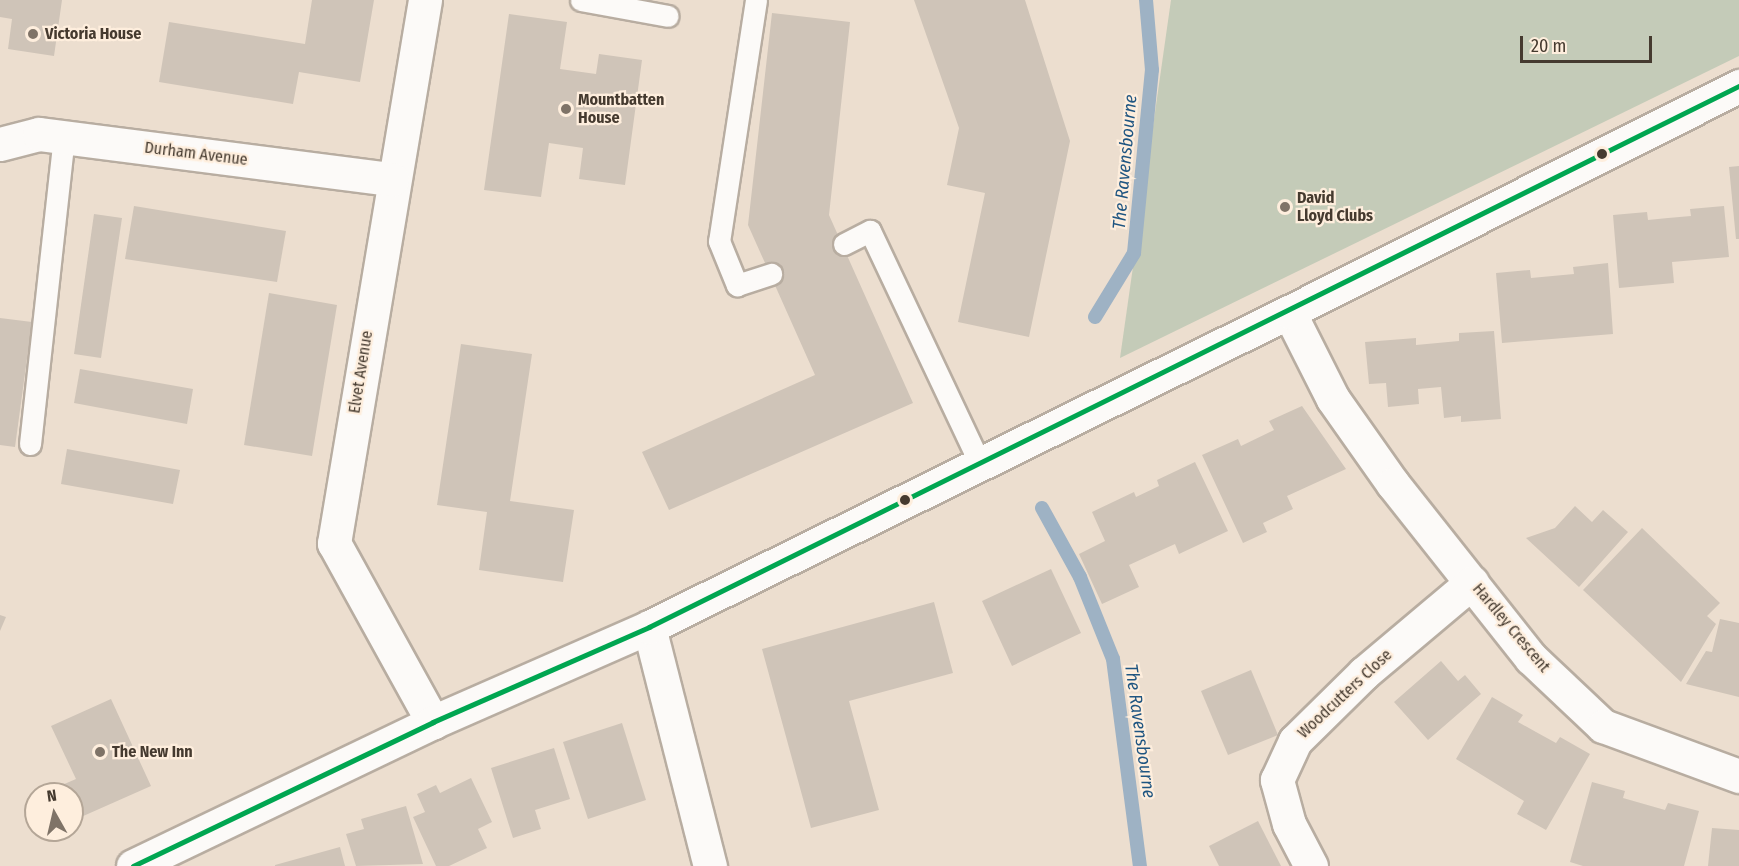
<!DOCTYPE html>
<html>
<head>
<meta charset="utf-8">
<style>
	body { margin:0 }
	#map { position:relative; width:1739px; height:866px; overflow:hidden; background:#ecdecf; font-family:"Fira Sans Condensed",sans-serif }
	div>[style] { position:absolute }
	.green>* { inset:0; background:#c4cbb8 }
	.stream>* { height:14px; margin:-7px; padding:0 7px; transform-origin:7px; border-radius:7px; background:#9eb2c4 }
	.building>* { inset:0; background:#cfc4b8 }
	.roads { filter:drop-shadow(2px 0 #b8ada1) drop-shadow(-2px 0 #b8ada1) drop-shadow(0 2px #b8ada1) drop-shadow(0 -2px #b8ada1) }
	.service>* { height:21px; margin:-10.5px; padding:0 10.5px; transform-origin:10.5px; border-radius:10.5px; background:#fcfaf8 }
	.minor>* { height:33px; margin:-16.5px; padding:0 16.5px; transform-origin:16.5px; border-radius:16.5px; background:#fcfaf8 }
	.tertiary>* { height:33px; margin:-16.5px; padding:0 16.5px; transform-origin:16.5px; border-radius:16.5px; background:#fcfaf8 }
	.bus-1>* { height:4.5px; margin:-2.25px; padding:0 2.25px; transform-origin:2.25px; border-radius:2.25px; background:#00a651 }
	.dots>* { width:16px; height:16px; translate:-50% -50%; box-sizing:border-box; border:3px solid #feeedd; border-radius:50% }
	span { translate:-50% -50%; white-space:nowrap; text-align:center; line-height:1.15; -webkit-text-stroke:4.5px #feeedd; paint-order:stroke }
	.poi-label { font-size:16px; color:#453a2f; font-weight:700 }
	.left { translate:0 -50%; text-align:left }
	.street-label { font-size:16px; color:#453a2f }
	.water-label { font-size:18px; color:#1f5581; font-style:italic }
	.north { position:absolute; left:24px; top:782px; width:60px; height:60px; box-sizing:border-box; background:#feeedd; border:2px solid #b4a697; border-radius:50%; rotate:352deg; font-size:16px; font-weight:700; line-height:24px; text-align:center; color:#453a2f }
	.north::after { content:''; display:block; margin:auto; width:21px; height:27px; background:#7f7367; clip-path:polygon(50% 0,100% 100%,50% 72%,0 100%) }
	.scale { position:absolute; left:1520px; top:36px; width:132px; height:27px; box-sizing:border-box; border:3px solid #453a2f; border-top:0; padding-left:8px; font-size:18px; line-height:21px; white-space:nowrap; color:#453a2f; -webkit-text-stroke:4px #feeedd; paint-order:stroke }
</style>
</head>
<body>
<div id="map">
	<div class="green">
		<i style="clip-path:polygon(1171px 0,1739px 0,1739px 56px,1120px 358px)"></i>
	</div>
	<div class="stream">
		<i style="left:1095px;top:317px;width:75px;rotate:-58.6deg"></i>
		<i style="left:1134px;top:253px;width:184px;rotate:-84.4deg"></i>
		<i style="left:1152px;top:70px;width:70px;rotate:-94.9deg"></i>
		<i style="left:1042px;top:508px;width:79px;rotate:61.2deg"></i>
		<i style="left:1080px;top:577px;width:88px;rotate:68.1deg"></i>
		<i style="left:1113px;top:659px;width:209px;rotate:82.6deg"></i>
	</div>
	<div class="building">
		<i style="clip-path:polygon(0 0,62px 0,54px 56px,8px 49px,12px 19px,0 17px)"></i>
		<i style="clip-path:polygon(312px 0,374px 0,360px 82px,299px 72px,293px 104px,159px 82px,169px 22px,305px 44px)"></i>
		<i style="clip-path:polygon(914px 0,1025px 0,1070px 141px,1029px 337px,958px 322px,985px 193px,947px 185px,959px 128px)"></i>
		<i style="clip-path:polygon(772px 13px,850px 22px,829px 215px,913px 403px,669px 510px,642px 452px,815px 375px,748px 225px)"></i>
		<i style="clip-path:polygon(509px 14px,567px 22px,560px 69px,596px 74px,599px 54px,642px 60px,625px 185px,579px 179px,583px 148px,549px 143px,541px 197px,484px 190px)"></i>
		<i style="clip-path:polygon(1739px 166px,1739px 239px,1736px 239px,1729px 167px)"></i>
		<i style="clip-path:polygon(134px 206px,286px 231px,277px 282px,125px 259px)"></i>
		<i style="clip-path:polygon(1724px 206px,1729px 257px,1672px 262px,1674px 283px,1619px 288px,1613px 215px,1647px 212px,1648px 220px,1668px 218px,1691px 216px,1690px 209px)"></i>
		<i style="clip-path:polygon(94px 214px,122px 218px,101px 358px,74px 354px)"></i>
		<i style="clip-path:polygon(1608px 263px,1613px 334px,1502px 343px,1496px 273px,1530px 270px,1531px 278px,1574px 274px,1573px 267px)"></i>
		<i style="clip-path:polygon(269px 293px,337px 305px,312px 456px,244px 445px)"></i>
		<i style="clip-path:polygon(0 318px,32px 322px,15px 447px,0 445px)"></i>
		<i style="clip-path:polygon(1494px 331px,1501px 419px,1461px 422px,1461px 416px,1444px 418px,1441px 387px,1418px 389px,1419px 404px,1388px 407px,1386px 383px,1369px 384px,1365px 342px,1416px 338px,1416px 345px,1459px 341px,1459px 333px)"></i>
		<i style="clip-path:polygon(461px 344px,532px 354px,510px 501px,574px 510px,563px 582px,479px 570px,487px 512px,437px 505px)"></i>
		<i style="clip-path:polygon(80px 369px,193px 389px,187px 424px,74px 403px)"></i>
		<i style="clip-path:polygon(1302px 406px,1346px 469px,1287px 496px,1293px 509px,1263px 523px,1267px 532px,1243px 543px,1202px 455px,1238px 439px,1241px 446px,1274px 430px,1269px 421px)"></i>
		<i style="clip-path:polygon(67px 449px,180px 470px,173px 504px,61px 484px)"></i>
		<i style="clip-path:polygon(1195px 462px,1228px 531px,1179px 554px,1175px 544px,1129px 565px,1139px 587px,1102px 604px,1079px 554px,1105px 541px,1092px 512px,1134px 492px,1136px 497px,1159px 486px,1157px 480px)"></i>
		<i style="clip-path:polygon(1575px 506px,1592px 522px,1603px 510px,1628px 532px,1579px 587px,1526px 538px,1555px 528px)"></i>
		<i style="clip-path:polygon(1642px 528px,1720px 603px,1707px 616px,1716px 624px,1681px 682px,1583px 590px)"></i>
		<i style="clip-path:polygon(1051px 569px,1081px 633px,1012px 666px,982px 601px)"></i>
		<i style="clip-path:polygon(934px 602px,953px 673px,849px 701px,879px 810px,811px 828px,762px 649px)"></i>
		<i style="clip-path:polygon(0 615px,6px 617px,0 631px)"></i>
		<i style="clip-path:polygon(1720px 619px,1739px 623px,1739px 697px,1686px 684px,1706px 651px,1712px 652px)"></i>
		<i style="clip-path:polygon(1441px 661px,1458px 681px,1465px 675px,1481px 694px,1428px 740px,1394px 702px)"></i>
		<i style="clip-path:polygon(1251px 670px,1278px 735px,1228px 755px,1201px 691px)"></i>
		<i style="clip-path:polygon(1492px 697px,1523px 715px,1518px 722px,1536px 732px,1556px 743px,1560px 737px,1590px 754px,1546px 830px,1517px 814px,1524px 801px,1456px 759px)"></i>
		<i style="clip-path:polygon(111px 699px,151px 786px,72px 821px,72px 794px,41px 794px,76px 779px,51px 726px)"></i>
		<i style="clip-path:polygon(622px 723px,646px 800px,588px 819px,563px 742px)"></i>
		<i style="clip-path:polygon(554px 748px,570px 799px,535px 810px,541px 829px,513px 838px,491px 768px)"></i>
		<i style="clip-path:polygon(471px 778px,492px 822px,478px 829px,487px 848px,449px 866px,436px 866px,413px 817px,425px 812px,417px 794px,436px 785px,440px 793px)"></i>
		<i style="clip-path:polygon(1592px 782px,1625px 791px,1623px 798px,1665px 810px,1668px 803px,1699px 811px,1684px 866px,1583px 866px,1570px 862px)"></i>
		<i style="clip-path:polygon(406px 806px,423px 864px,356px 866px,346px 834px,364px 829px,361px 819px)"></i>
		<i style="clip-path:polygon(1258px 821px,1281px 866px,1219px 866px,1209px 846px)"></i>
		<i style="clip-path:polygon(1712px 828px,1739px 830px,1739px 866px,1708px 866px)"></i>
		<i style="clip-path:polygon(340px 847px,345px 866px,275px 866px,275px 865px)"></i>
	</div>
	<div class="roads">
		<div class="service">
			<i style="left:581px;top:0;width:88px;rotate:10.4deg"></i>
			<i style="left:756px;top:0;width:244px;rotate:98.7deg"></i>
			<i style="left:719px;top:241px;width:48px;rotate:67.8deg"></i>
			<i style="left:737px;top:285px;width:36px;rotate:-18deg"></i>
			<i style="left:844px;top:244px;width:29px;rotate:-27deg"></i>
			<i style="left:870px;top:231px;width:258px;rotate:64.7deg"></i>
			<i style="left:30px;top:444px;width:309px;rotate:-83.7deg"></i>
		</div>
		<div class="minor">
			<i style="left:425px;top:0;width:551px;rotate:99.51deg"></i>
			<i style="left:334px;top:543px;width:205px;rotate:61.1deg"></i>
			<i style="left:0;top:144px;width:40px;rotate:-14.4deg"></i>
			<i style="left:39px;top:134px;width:356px;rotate:7.3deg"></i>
			<i style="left:1289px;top:312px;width:97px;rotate:63.2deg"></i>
			<i style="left:1333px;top:399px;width:104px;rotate:54.8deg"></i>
			<i style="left:1393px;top:484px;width:222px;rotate:51.6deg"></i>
			<i style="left:1531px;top:658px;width:99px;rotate:43.4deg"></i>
			<i style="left:1603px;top:726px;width:145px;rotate:20.2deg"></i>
			<i style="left:649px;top:627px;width:247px;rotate:75.7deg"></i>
			<i style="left:1311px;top:866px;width:47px;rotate:-117.6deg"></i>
			<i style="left:1289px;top:824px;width:46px;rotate:-105.3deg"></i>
			<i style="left:1277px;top:780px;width:43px;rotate:-65.2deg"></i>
			<i style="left:1295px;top:741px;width:97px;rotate:-44.6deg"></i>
			<i style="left:1364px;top:673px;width:141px;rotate:-40.1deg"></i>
		</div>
		<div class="tertiary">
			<i style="left:133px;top:866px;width:333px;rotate:-25.6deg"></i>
			<i style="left:433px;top:722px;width:236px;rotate:-23.7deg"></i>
			<i style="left:649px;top:627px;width:713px;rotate:-26.21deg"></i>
			<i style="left:1289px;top:312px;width:504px;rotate:-26.67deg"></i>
		</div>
	</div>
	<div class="bus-1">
		<i style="left:133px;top:866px;width:333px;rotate:-25.6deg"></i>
		<i style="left:433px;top:722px;width:236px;rotate:-23.7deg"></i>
		<i style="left:649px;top:627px;width:1217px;rotate:-26.4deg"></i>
	</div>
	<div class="dots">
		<i style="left:33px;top:34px;background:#7f7367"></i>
		<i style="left:566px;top:109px;background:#7f7367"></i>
		<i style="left:1602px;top:154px;background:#453a2f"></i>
		<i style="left:1285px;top:207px;background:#7f7367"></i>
		<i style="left:905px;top:500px;background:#453a2f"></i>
		<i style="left:100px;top:752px;background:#7f7367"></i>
	</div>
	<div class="poi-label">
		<span class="left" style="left:45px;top:34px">Victoria House</span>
		<span class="left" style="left:578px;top:109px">Mountbatten<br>House</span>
		<span class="left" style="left:1297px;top:207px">David<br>Lloyd Clubs</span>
		<span class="left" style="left:112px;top:752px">The New Inn</span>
	</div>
	<div class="street-label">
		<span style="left:196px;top:154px;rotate:7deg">Durham Avenue</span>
		<span style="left:361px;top:372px;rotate:-81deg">Elvet Avenue</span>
		<span style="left:1511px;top:628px;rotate:50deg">Hardley Crescent</span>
		<span style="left:1345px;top:694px;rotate:-43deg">Woodcutters Close</span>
	</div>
	<div class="water-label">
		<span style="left:1125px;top:162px;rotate:-85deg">The Ravensbourne</span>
		<span style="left:1140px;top:731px;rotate:82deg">The Ravensbourne</span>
	</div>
	<div class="north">N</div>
	<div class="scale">20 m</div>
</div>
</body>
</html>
